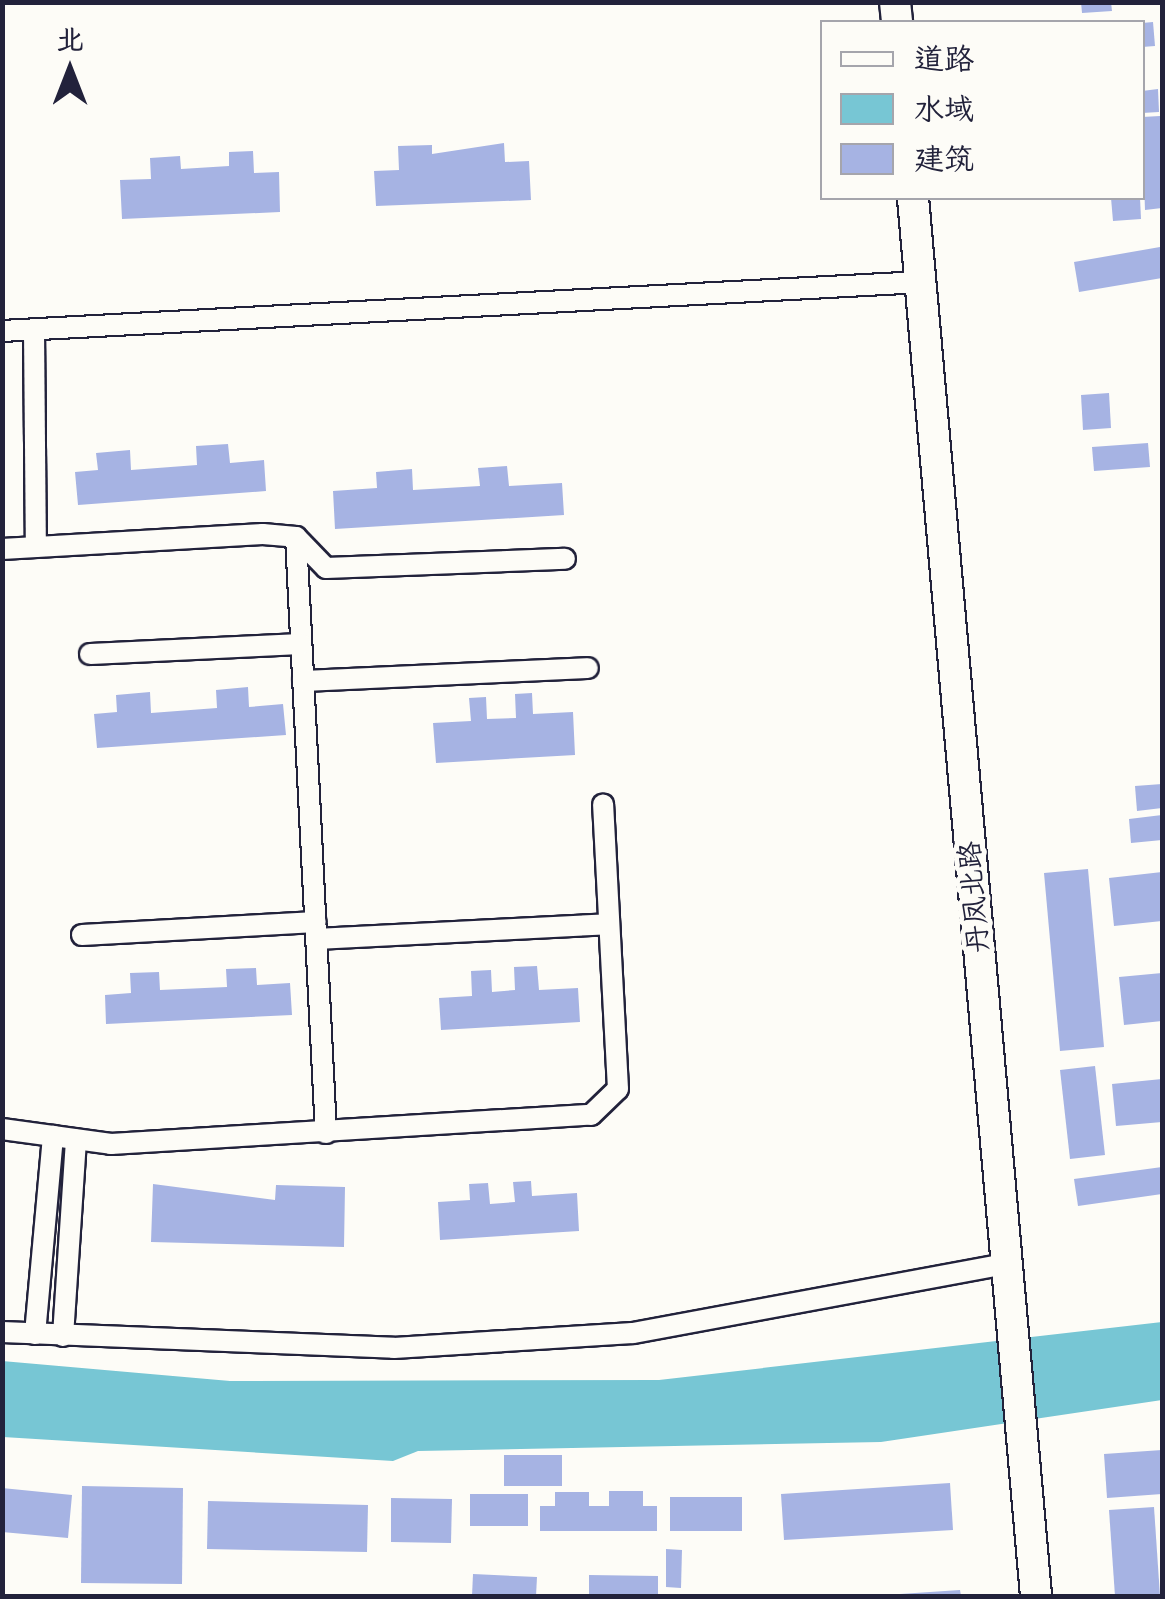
<!DOCTYPE html>
<html>
<head>
<meta charset="utf-8">
<style>
	body { margin:0 }
	#map { position:relative; width:1165px; height:1599px; overflow:hidden; background:#fdfcf7; font-family:Sriracha,"LXGW WenKai TC",sans-serif }
	div>[style] { position:absolute }
	.water>* { inset:0; background:#77c6d4 }
	.building>* { inset:0; background:#a6b3e3 }
	.roads { filter:drop-shadow(2px 0 #22223b) drop-shadow(-2px 0 #22223b) drop-shadow(0 2px #22223b) drop-shadow(0 -2px #22223b) }
	.street>* { height:20px; margin:-10px; padding:0 10px; transform-origin:10px; border-radius:10px; background:#fdfcf7 }
	.secondary>* { height:30px; margin:-15px; padding:0 15px; transform-origin:15px; border-radius:15px; background:#fdfcf7 }
	span { translate:-50% -50%; white-space:nowrap; text-align:center; line-height:1.15; -webkit-text-stroke:10px #fdfcf7; paint-order:stroke }
	.street-label { font-size:28px; color:#22223b }
	.frame { position:absolute; inset:0; border:5px solid #22223b; pointer-events:none }
	.legend { position:absolute; left:820px; top:20px; width:325px; height:180px; box-sizing:border-box; background:#fdfcf7; border:2px solid #a5a5ac; margin:0; padding:12px 18px; list-style:none; font-size:30px; color:#22223b }
	.legend li { display:flex; align-items:center; gap:20px; height:50px }
	.legend b { width:50px; border:2px solid #a5a5ac }
	.north { position:absolute; left:20px; top:20px; width:100px; height:100px; -webkit-text-stroke:8px #fdfcf7; paint-order:stroke; rotate:0deg; font-size:28px; font-weight:700; line-height:40px; text-align:center; color:#22223b }
	.north::after { content:''; display:block; margin:auto; width:35px; height:45px; background:#22223b; clip-path:polygon(50% 0,100% 100%,50% 72%,0 100%) }
</style>
</head>
<body>
<div id="map">
	<div class="water">
		<i style="clip-path:polygon(1162px 1322px,1162px 1400px,881px 1442px,418px 1451px,393px 1461px,3px 1437px,2px 1361px,230px 1381px,659px 1380px)"></i>
	</div>
	<div class="building">
		<i style="clip-path:polygon(1081px 2px,1111px 2px,1112px 11px,1082px 13px)"></i>
		<i style="clip-path:polygon(1153px 22px,1155px 46px,1142px 47px,1142px 23px)"></i>
		<i style="clip-path:polygon(1158px 89px,1159px 112px,1142px 113px,1142px 91px)"></i>
		<i style="clip-path:polygon(1160px 116px,1162px 208px,1145px 210px,1142px 117px)"></i>
		<i style="clip-path:polygon(504px 143px,505px 162px,529px 161px,531px 200px,376px 206px,374px 171px,399px 170px,398px 146px,432px 145px,432px 154px)"></i>
		<i style="clip-path:polygon(253px 151px,254px 173px,279px 172px,280px 212px,122px 219px,120px 180px,151px 179px,150px 158px,180px 156px,181px 169px,229px 166px,229px 152px)"></i>
		<i style="clip-path:polygon(1111px 198px,1140px 198px,1141px 219px,1113px 221px)"></i>
		<i style="clip-path:polygon(1160px 247px,1162px 278px,1079px 292px,1074px 262px)"></i>
		<i style="clip-path:polygon(1109px 393px,1111px 428px,1083px 430px,1081px 395px)"></i>
		<i style="clip-path:polygon(1148px 443px,1150px 467px,1094px 471px,1092px 447px)"></i>
		<i style="clip-path:polygon(228px 444px,230px 463px,264px 460px,266px 491px,78px 505px,75px 472px,98px 470px,96px 453px,130px 450px,131px 470px,197px 465px,196px 446px)"></i>
		<i style="clip-path:polygon(507px 466px,509px 486px,562px 483px,564px 515px,335px 529px,333px 491px,377px 488px,376px 472px,412px 469px,413px 490px,480px 486px,478px 468px)"></i>
		<i style="clip-path:polygon(248px 687px,249px 707px,283px 704px,286px 735px,97px 748px,94px 714px,117px 712px,116px 695px,150px 692px,151px 713px,217px 708px,216px 690px)"></i>
		<i style="clip-path:polygon(532px 693px,533px 714px,573px 712px,575px 755px,436px 763px,433px 723px,471px 721px,469px 698px,486px 697px,487px 719px,516px 718px,515px 694px)"></i>
		<i style="clip-path:polygon(1162px 784px,1162px 808px,1137px 811px,1135px 786px)"></i>
		<i style="clip-path:polygon(1162px 815px,1162px 840px,1131px 843px,1129px 819px)"></i>
		<i style="clip-path:polygon(1088px 869px,1104px 1047px,1060px 1051px,1044px 873px)"></i>
		<i style="clip-path:polygon(1162px 872px,1162px 921px,1114px 926px,1109px 878px)"></i>
		<i style="clip-path:polygon(537px 966px,539px 990px,578px 988px,580px 1022px,441px 1030px,439px 998px,472px 996px,471px 971px,491px 970px,492px 992px,515px 990px,514px 967px)"></i>
		<i style="clip-path:polygon(256px 968px,257px 985px,290px 983px,292px 1015px,106px 1024px,105px 995px,131px 993px,130px 973px,159px 972px,160px 990px,227px 987px,226px 969px)"></i>
		<i style="clip-path:polygon(1162px 973px,1162px 1021px,1124px 1025px,1119px 977px)"></i>
		<i style="clip-path:polygon(1095px 1066px,1105px 1155px,1070px 1159px,1060px 1070px)"></i>
		<i style="clip-path:polygon(1162px 1079px,1162px 1122px,1116px 1126px,1112px 1084px)"></i>
		<i style="clip-path:polygon(1162px 1167px,1162px 1194px,1078px 1206px,1074px 1179px)"></i>
		<i style="clip-path:polygon(531px 1181px,532px 1196px,577px 1193px,579px 1231px,440px 1240px,438px 1202px,470px 1200px,469px 1184px,488px 1183px,490px 1204px,515px 1202px,513px 1182px)"></i>
		<i style="clip-path:polygon(153px 1184px,275px 1200px,276px 1185px,345px 1187px,344px 1247px,151px 1242px)"></i>
		<i style="clip-path:polygon(1162px 1450px,1162px 1494px,1107px 1498px,1104px 1454px)"></i>
		<i style="clip-path:polygon(504px 1455px,562px 1455px,562px 1486px,504px 1486px)"></i>
		<i style="clip-path:polygon(950px 1483px,953px 1530px,784px 1540px,781px 1494px)"></i>
		<i style="clip-path:polygon(82px 1486px,183px 1488px,182px 1584px,81px 1583px)"></i>
		<i style="clip-path:polygon(2px 1488px,72px 1495px,68px 1538px,2px 1532px)"></i>
		<i style="clip-path:polygon(609px 1491px,643px 1491px,643px 1506px,657px 1506px,657px 1531px,540px 1531px,540px 1506px,555px 1506px,555px 1492px,589px 1492px,589px 1506px,609px 1506px)"></i>
		<i style="clip-path:polygon(470px 1494px,528px 1494px,528px 1526px,470px 1526px)"></i>
		<i style="clip-path:polygon(670px 1497px,742px 1497px,742px 1531px,670px 1531px)"></i>
		<i style="clip-path:polygon(391px 1498px,452px 1499px,451px 1543px,391px 1542px)"></i>
		<i style="clip-path:polygon(208px 1501px,368px 1505px,367px 1552px,207px 1549px)"></i>
		<i style="clip-path:polygon(1154px 1507px,1160px 1596px,1115px 1596px,1109px 1510px)"></i>
		<i style="clip-path:polygon(666px 1549px,682px 1550px,681px 1588px,666px 1587px)"></i>
		<i style="clip-path:polygon(473px 1574px,537px 1577px,536px 1596px,472px 1596px)"></i>
		<i style="clip-path:polygon(589px 1575px,658px 1576px,658px 1596px,589px 1596px)"></i>
		<i style="clip-path:polygon(960px 1590px,961px 1596px,901px 1596px,900px 1594px)"></i>
	</div>
	<div class="roads">
		<div class="street">
			<i style="left:34px;top:330px;width:217px;rotate:89.5deg"></i>
			<i style="left:2px;top:331px;width:920px;rotate:-3.05deg"></i>
			<i style="left:296px;top:537px;width:597px;rotate:87.12deg"></i>
			<i style="left:2px;top:549px;width:261px;rotate:-3.3deg"></i>
			<i style="left:263px;top:534px;width:33px;rotate:5deg"></i>
			<i style="left:296px;top:537px;width:43px;rotate:45.9deg"></i>
			<i style="left:326px;top:568px;width:239px;rotate:-2.2deg"></i>
			<i style="left:90px;top:654px;width:211px;rotate:-2.7deg"></i>
			<i style="left:303px;top:681px;width:285px;rotate:-2.6deg"></i>
			<i style="left:82px;top:935px;width:234px;rotate:-3.2deg"></i>
			<i style="left:316px;top:939px;width:293px;rotate:-2.9deg"></i>
			<i style="left:2px;top:1129px;width:110px;rotate:7.8deg"></i>
			<i style="left:111px;top:1144px;width:481px;rotate:-3.5deg"></i>
			<i style="left:591px;top:1115px;width:37px;rotate:-44deg"></i>
			<i style="left:618px;top:1089px;width:285px;rotate:-93deg"></i>
			<i style="left:2px;top:1332px;width:392px;rotate:2.3deg"></i>
			<i style="left:394px;top:1348px;width:239px;rotate:-3.6deg"></i>
			<i style="left:633px;top:1333px;width:379px;rotate:-10.5deg"></i>
			<i style="left:35px;top:1334px;width:199px;rotate:-84.8deg"></i>
			<i style="left:63px;top:1336px;width:197px;rotate:-86.2deg"></i>
		</div>
		<div class="secondary">
			<i style="left:895px;top:2px;width:20px;rotate:84deg"></i>
			<i style="left:913px;top:198px;width:1403px;rotate:84.97deg"></i>
		</div>
	</div>
	<div class="street-label">
		<span style="left:974px;top:897px;rotate:-95deg">丹凤北路</span>
	</div>
	<div class="frame"></div>
	<ul class="legend">
	<li><b style="height:12px;background:#fdfcf7"></b>道路</li>
	<li><b style="height:28px;background:#77c6d4"></b>水域</li>
	<li><b style="height:28px;background:#a6b3e3"></b>建筑</li>
	</ul>
	<div class="north">北</div>
</div>
</body>
</html>
